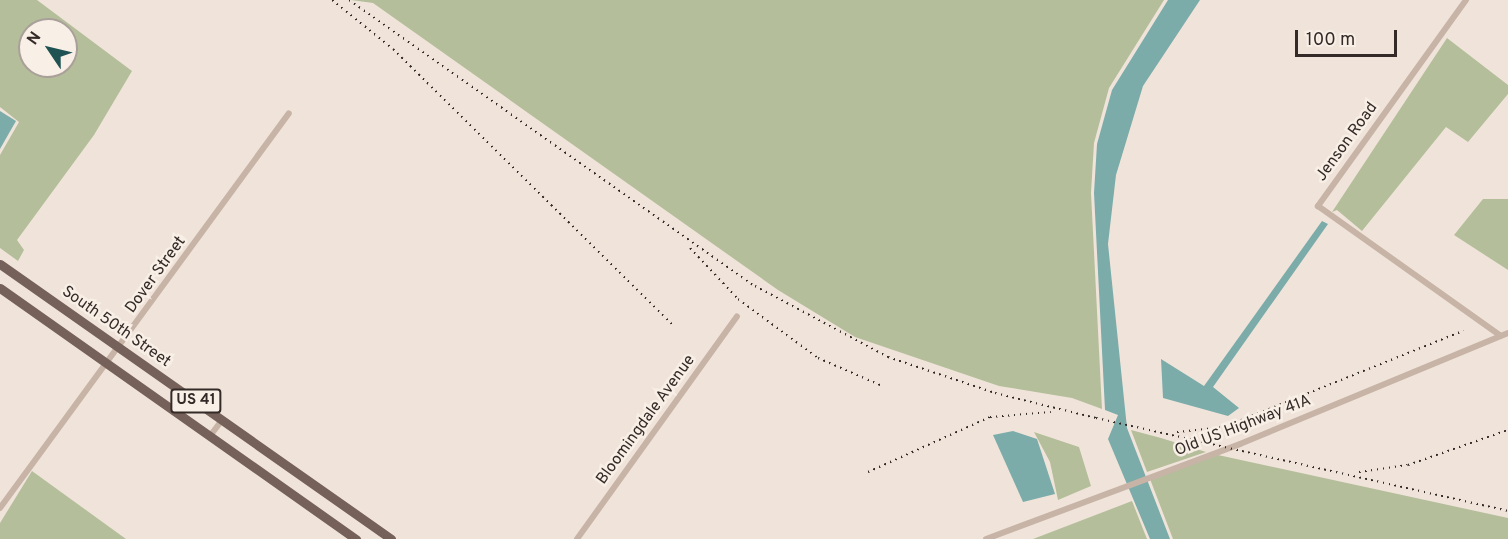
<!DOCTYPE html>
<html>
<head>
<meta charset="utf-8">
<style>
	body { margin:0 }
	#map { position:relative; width:1508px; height:539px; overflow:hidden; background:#f0e4da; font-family:Overpass,sans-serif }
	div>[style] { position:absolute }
	.green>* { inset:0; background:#b5be9b }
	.water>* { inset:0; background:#7bacaa }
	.minor>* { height:6px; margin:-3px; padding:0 3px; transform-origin:3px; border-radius:3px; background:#c7b4a7 }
	.primary>* { height:9px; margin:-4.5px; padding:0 4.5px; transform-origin:4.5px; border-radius:4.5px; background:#756159 }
	.rail>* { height:2px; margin-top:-1px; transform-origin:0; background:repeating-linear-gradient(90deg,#342a27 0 1.5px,transparent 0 6px) }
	span { translate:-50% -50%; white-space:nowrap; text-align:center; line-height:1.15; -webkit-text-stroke:5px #f8efe6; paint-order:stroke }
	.shield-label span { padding:2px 4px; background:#f8efe6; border:2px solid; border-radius:4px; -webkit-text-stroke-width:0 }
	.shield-label { font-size:15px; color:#342a27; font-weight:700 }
	.street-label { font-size:16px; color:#342a27 }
	.north { position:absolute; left:18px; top:18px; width:60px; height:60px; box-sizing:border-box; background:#f8efe6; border:2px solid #aaa09a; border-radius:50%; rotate:305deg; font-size:16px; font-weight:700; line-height:24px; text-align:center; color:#342a27 }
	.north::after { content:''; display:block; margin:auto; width:21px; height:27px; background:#1f5353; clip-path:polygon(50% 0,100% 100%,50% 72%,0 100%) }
	.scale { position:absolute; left:1295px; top:30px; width:102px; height:27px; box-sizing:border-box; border:3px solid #342a27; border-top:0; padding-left:8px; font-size:18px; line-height:21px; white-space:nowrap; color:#342a27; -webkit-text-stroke:4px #f8efe6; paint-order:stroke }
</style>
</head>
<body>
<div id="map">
	<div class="green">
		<i style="clip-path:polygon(evenodd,0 0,37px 0,132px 71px,94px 135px,17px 240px,24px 250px,18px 261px,0 248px,0 155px,19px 122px,0 107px,0 0,30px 30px,66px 30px,66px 66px,30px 66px,30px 30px)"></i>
		<i style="clip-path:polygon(351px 0,1164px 0,1109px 88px,1094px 143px,1091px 193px,1102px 409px,1072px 398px,999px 386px,855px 337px,778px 290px,373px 3px)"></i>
		<i style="clip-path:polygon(1447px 38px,1508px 85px,1508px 94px,1468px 142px,1446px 127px,1362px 231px,1337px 210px,1332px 212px)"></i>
		<i style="clip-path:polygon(1483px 199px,1508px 199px,1508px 270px,1454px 235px)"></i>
		<i style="clip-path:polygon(1131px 430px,1161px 438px,1206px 452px,1147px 472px)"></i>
		<i style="clip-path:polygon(1034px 432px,1079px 447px,1091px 486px,1058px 500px,1050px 462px)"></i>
		<i style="clip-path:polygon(1218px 455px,1508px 518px,1508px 539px,1173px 539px,1150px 479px)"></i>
		<i style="clip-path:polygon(32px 471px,126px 539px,0 539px,0 523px)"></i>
		<i style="clip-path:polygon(1132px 501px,1147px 539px,1033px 539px)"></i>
	</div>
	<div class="water">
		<i style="clip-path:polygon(1168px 0,1200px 0,1143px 86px,1116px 175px,1108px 244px,1127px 428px,1170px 539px,1150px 539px,1108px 439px,1118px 415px,1105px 410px,1094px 193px,1097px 144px,1112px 90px)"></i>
		<i style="clip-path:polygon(0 111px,16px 121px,0 149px)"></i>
		<i style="clip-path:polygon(1322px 221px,1328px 224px,1213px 387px,1239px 408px,1228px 416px,1163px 398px,1161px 359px,1204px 386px)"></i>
		<i style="clip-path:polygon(1013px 431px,1037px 439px,1055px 494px,1023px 502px,993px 435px)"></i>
	</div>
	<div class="minor">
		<i style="left:1466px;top:0;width:254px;rotate:125.7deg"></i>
		<i style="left:1318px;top:206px;width:224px;rotate:35.4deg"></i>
		<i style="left:210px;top:436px;width:20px;rotate:-53deg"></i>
		<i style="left:0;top:508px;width:489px;rotate:-53.8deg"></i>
		<i style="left:577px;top:539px;width:274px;rotate:-54.3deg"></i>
		<i style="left:986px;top:539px;width:271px;rotate:-20.5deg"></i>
		<i style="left:1240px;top:444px;width:290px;rotate:-22.5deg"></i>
	</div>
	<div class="primary">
		<i style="left:0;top:264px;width:478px;rotate:35.1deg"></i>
		<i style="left:0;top:288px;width:436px;rotate:35.2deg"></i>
	</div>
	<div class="rail">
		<i style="left:332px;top:0;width:78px;rotate:38.8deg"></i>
		<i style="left:393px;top:49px;width:395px;rotate:44.6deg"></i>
		<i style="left:349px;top:0;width:497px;rotate:35.2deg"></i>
		<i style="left:755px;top:286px;width:151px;rotate:28.1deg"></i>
		<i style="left:888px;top:357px;width:113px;rotate:18.6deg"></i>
		<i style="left:995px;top:393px;width:104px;rotate:13.9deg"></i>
		<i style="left:1096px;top:418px;width:422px;rotate:12.7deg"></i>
		<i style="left:690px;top:248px;width:70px;rotate:46.7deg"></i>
		<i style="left:738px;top:299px;width:99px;rotate:36.4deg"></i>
		<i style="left:818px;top:358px;width:68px;rotate:23.5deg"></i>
		<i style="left:1177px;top:432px;width:47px;rotate:-6.1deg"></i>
		<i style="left:1224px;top:427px;width:258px;rotate:-21.9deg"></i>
		<i style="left:868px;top:472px;width:134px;rotate:-24.3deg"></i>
		<i style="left:990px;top:417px;width:61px;rotate:-4.7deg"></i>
		<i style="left:1359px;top:472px;width:49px;rotate:-8.1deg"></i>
		<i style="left:1408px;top:465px;width:106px;rotate:-19.3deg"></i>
	</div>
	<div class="shield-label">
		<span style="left:196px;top:401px">US 41</span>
	</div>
	<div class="street-label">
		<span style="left:1347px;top:142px;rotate:-54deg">Jenson Road</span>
		<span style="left:156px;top:275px;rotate:-54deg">Dover Street</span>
		<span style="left:116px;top:327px;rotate:35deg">South 50th Street</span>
		<span style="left:646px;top:420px;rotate:-54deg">Bloomingdale Avenue</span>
		<span style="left:1243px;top:426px;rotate:-21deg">Old US Highway 41A</span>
	</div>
	<div class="north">N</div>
	<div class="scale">100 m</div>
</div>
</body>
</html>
